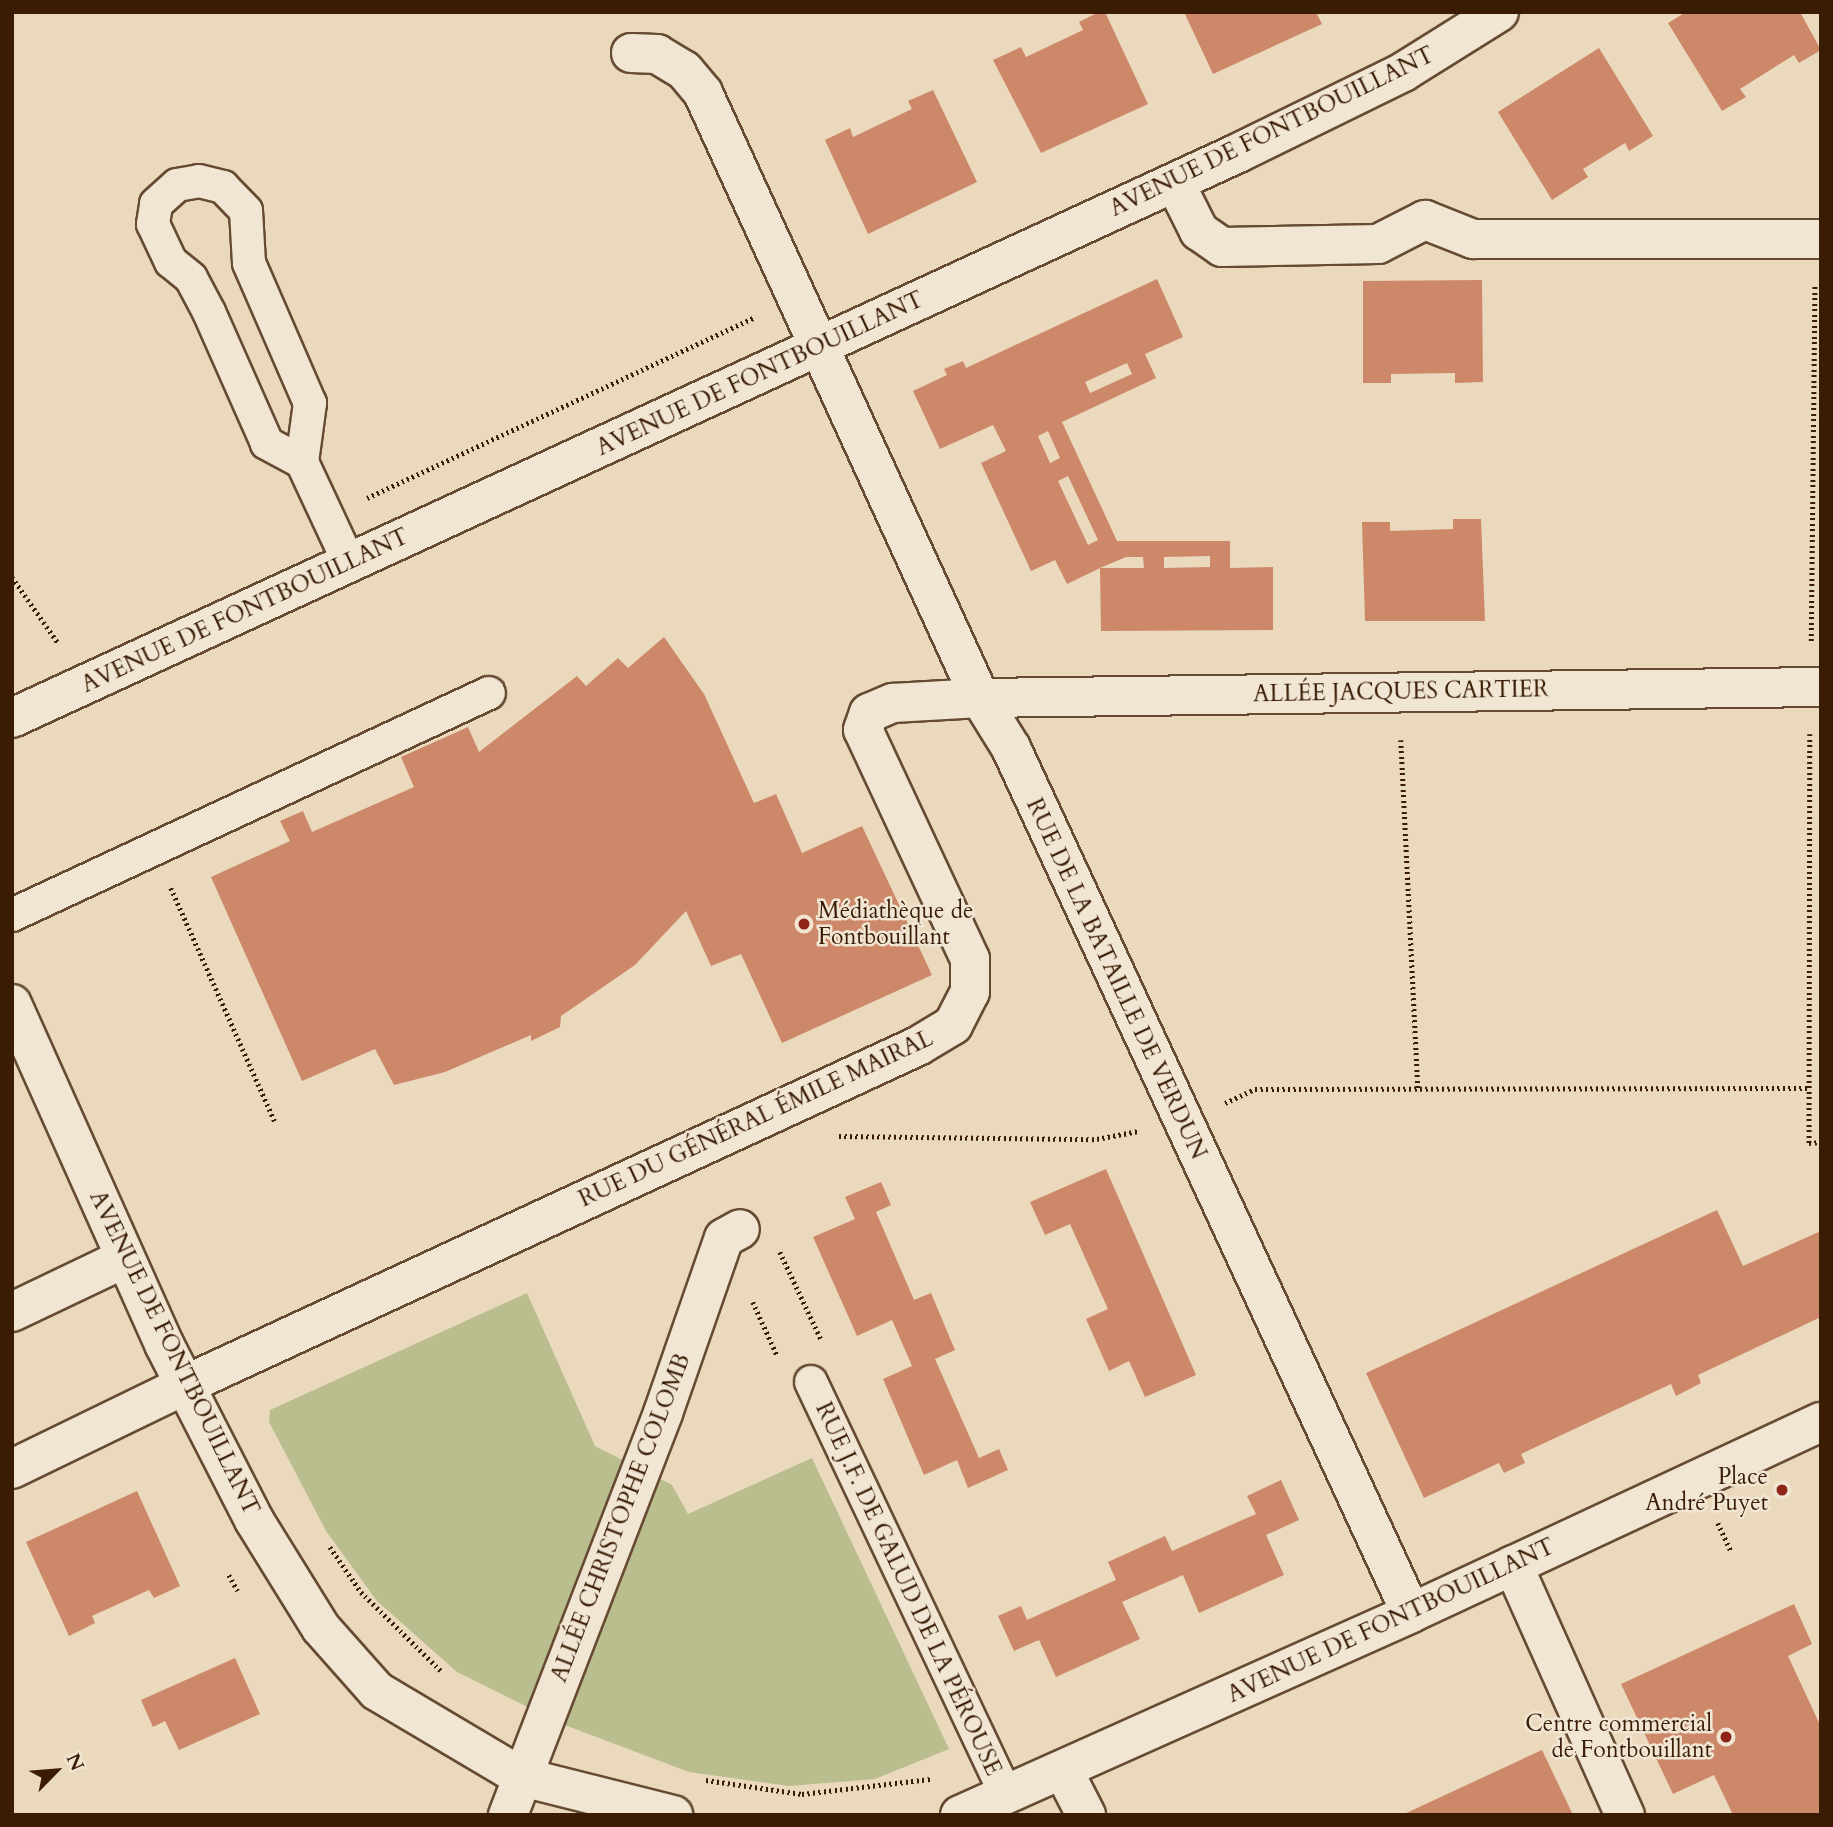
<!DOCTYPE html>
<html>
<head>
<meta charset="utf-8">
<style>
	body { margin:0 }
	#map { position:relative; width:1833px; height:1827px; overflow:hidden; background:#ead9bd; font-family:Cardo,serif }
	div>[style] { position:absolute }
	.green>* { inset:0; background:#babe8e }
	.building>* { inset:0; background:#cd8869 }
	.path>* { height:4.5px; margin-top:-2.25px; transform-origin:0; background:repeating-linear-gradient(90deg,#3a1c04 0 2px,transparent 0 5.5px) }
	.roads { filter:drop-shadow(2px 0 #664b32) drop-shadow(-2px 0 #664b32) drop-shadow(0 2px #664b32) drop-shadow(0 -2px #664b32) }
	.lane>* { height:32px; margin:-16px; padding:0 16px; transform-origin:16px; border-radius:16px; background:#f1e6d4 }
	.street>* { height:38px; margin:-19px; padding:0 19px; transform-origin:19px; border-radius:19px; background:#f1e6d4 }
	.dots>* { width:19px; height:19px; translate:-50% -50%; box-sizing:border-box; border:4px solid #f1e6d4; border-radius:50% }
	span { translate:-50% -50%; white-space:nowrap; text-align:center; line-height:1.15; -webkit-text-stroke:5px #f1e6d4; paint-order:stroke }
	.street-label { font-size:23px; color:#3a1c04 }
	.poi-label { font-size:23px; color:#3a1c04 }
	.left { translate:0 -50%; text-align:left }
	.right { translate:-100% -50%; text-align:right }
	.frame { position:absolute; inset:0; border:14px solid #3a1c04; pointer-events:none }
	.north { position:absolute; left:21px; top:1736px; width:70px; height:70px; -webkit-text-stroke:5px #f1e6d4; paint-order:stroke; rotate:65deg; font-size:19px; font-weight:700; line-height:28px; text-align:center; color:#3a1c04 }
	.north::after { content:''; display:block; margin:auto; width:24px; height:32px; background:#3a1c04; clip-path:polygon(50% 0,100% 100%,50% 72%,0 100%) }
</style>
</head>
<body>
<div id="map">
	<div class="green">
		<i style="clip-path:polygon(527px 1293px,595px 1446px,672px 1485px,688px 1514px,812px 1458px,949px 1749px,875px 1779px,789px 1786px,689px 1772px,562px 1724px,457px 1672px,377px 1601px,326px 1531px,269px 1422px,270px 1410px)"></i>
	</div>
	<div class="building">
		<i style="clip-path:polygon(1099px 12px,1105px 12px,1148px 104px,1041px 153px,993px 60px,1021px 47px,1026px 57px,1083px 30px,1079px 22px)"></i>
		<i style="clip-path:polygon(1184px 12px,1316px 12px,1322px 24px,1213px 74px)"></i>
		<i style="clip-path:polygon(1686px 12px,1800px 12px,1821px 50px,1799px 63px,1794px 55px,1740px 89px,1746px 97px,1722px 111px,1668px 23px)"></i>
		<i style="clip-path:polygon(1599px 48px,1653px 136px,1629px 151px,1625px 143px,1583px 169px,1588px 177px,1552px 200px,1498px 112px)"></i>
		<i style="clip-path:polygon(933px 90px,977px 182px,868px 234px,825px 140px,850px 128px,853px 137px,912px 109px,908px 101px)"></i>
		<i style="clip-path:polygon(evenodd,1157px 279px,1183px 337px,1145px 354px,1156px 378px,1062px 422px,1117px 541px,1230px 541px,1230px 568px,1273px 567px,1273px 630px,1101px 631px,1100px 568px,1067px 584px,1055px 560px,1031px 571px,981px 463px,1006px 451px,993px 425px,940px 449px,913px 391px,947px 375px,944px 369px,963px 361px,966px 368px,1157px 279px,1127px 363px,1132px 374px,1090px 393px,1085px 382px,1127px 363px,1157px 279px,1048px 431px,1060px 458px,1050px 463px,1038px 436px,1048px 431px,1157px 279px,1068px 476px,1098px 540px,1088px 545px,1058px 481px,1068px 476px,1157px 279px,1210px 556px,1210px 567px,1164px 568px,1164px 557px,1210px 556px,1157px 279px,1126px 557px,1143px 557px,1144px 568px,1100px 568px,1126px 557px)"></i>
		<i style="clip-path:polygon(1482px 280px,1483px 382px,1455px 383px,1455px 373px,1391px 374px,1391px 383px,1363px 383px,1363px 281px)"></i>
		<i style="clip-path:polygon(1453px 519px,1481px 519px,1485px 621px,1365px 621px,1362px 522px,1390px 522px,1390px 531px,1453px 529px)"></i>
		<i style="clip-path:polygon(664px 637px,704px 694px,754px 803px,776px 794px,802px 853px,862px 826px,932px 975px,782px 1043px,741px 954px,711px 966px,686px 911px,635px 965px,561px 1016px,560px 1027px,531px 1041px,531px 1035px,445px 1072px,394px 1085px,375px 1049px,302px 1081px,211px 877px,290px 841px,280px 821px,303px 811px,312px 832px,414px 787px,401px 757px,468px 727px,479px 752px,577px 676px,586px 686px,618px 658px,628px 668px)"></i>
		<i style="clip-path:polygon(1106px 1169px,1196px 1375px,1145px 1397px,1129px 1361px,1109px 1371px,1086px 1319px,1108px 1309px,1070px 1224px,1045px 1235px,1030px 1202px)"></i>
		<i style="clip-path:polygon(881px 1182px,891px 1205px,876px 1212px,914px 1300px,931px 1293px,955px 1350px,935px 1359px,979px 1458px,999px 1449px,1008px 1470px,968px 1488px,957px 1460px,924px 1475px,883px 1379px,912px 1366px,892px 1320px,857px 1336px,813px 1237px,855px 1219px,845px 1197px)"></i>
		<i style="clip-path:polygon(1717px 1210px,1743px 1266px,1821px 1231px,1821px 1317px,1698px 1375px,1701px 1383px,1676px 1396px,1671px 1384px,1521px 1454px,1525px 1463px,1504px 1473px,1499px 1463px,1424px 1498px,1366px 1373px)"></i>
		<i style="clip-path:polygon(1281px 1480px,1299px 1520px,1266px 1535px,1284px 1575px,1199px 1613px,1183px 1575px,1122px 1602px,1140px 1639px,1056px 1677px,1039px 1640px,1014px 1651px,998px 1616px,1021px 1606px,1027px 1620px,1116px 1580px,1108px 1562px,1165px 1536px,1172px 1551px,1256px 1514px,1247px 1496px)"></i>
		<i style="clip-path:polygon(137px 1491px,180px 1586px,154px 1598px,149px 1590px,92px 1616px,95px 1623px,69px 1636px,26px 1542px)"></i>
		<i style="clip-path:polygon(1794px 1604px,1812px 1644px,1788px 1656px,1821px 1727px,1821px 1815px,1733px 1815px,1714px 1775px,1673px 1794px,1621px 1684px)"></i>
		<i style="clip-path:polygon(235px 1658px,260px 1714px,179px 1750px,165px 1721px,153px 1727px,141px 1700px)"></i>
		<i style="clip-path:polygon(1542px 1750px,1573px 1815px,1402px 1815px)"></i>
	</div>
	<div class="path">
		<i style="left:367px;top:498px;width:429px;rotate:-25deg"></i>
		<i style="left:12px;top:577px;width:82px;rotate:55deg"></i>
		<i style="left:1811px;top:641px;width:355px;rotate:-89.4deg"></i>
		<i style="left:1810px;top:734px;width:409px;rotate:90.1deg"></i>
		<i style="left:1809px;top:1143px;width:12px;rotate:-5deg"></i>
		<i style="left:1401px;top:740px;width:349px;rotate:87.2deg"></i>
		<i style="left:171px;top:888px;width:256px;rotate:66deg"></i>
		<i style="left:1225px;top:1103px;width:33px;rotate:-25deg"></i>
		<i style="left:1255px;top:1089px;width:554px;rotate:-0.1deg"></i>
		<i style="left:839px;top:1136px;width:258px;rotate:0.7deg"></i>
		<i style="left:1097px;top:1139px;width:42px;rotate:-11deg"></i>
		<i style="left:780px;top:1252px;width:96px;rotate:64.8deg"></i>
		<i style="left:753px;top:1302px;width:58px;rotate:65.6deg"></i>
		<i style="left:1718px;top:1523px;width:31px;rotate:65deg"></i>
		<i style="left:330px;top:1547px;width:55px;rotate:55.4deg"></i>
		<i style="left:361px;top:1592px;width:112px;rotate:44.6deg"></i>
		<i style="left:229px;top:1575px;width:18px;rotate:61deg"></i>
		<i style="left:706px;top:1780px;width:97px;rotate:8.3deg"></i>
		<i style="left:802px;top:1794px;width:129px;rotate:-6.7deg"></i>
	</div>
	<div class="roads">
		<div class="lane">
			<i style="left:302px;top:462px;width:40px;rotate:-152deg"></i>
			<i style="left:267px;top:443px;width:143px;rotate:-113.9deg"></i>
			<i style="left:209px;top:312px;width:38px;rotate:-118deg"></i>
			<i style="left:191px;top:278px;width:26px;rotate:-141deg"></i>
			<i style="left:171px;top:262px;width:42px;rotate:-115.3deg"></i>
			<i style="left:153px;top:224px;width:20px;rotate:-81deg"></i>
			<i style="left:156px;top:204px;width:28px;rotate:-42deg"></i>
			<i style="left:177px;top:185px;width:22px;rotate:-10deg"></i>
			<i style="left:199px;top:181px;width:25px;rotate:14deg"></i>
			<i style="left:223px;top:187px;width:33px;rotate:46deg"></i>
			<i style="left:246px;top:211px;width:52px;rotate:86.7deg"></i>
			<i style="left:249px;top:263px;width:153px;rotate:66.5deg"></i>
			<i style="left:310px;top:403px;width:60px;rotate:97.7deg"></i>
			<i style="left:302px;top:462px;width:111px;rotate:65deg"></i>
			<i style="left:12px;top:915px;width:526px;rotate:-24.96deg"></i>
			<i style="left:811px;top:1382px;width:457px;rotate:64.7deg"></i>
		</div>
		<div class="street">
			<i style="left:631px;top:53px;width:26px;rotate:2deg"></i>
			<i style="left:657px;top:54px;width:31px;rotate:31deg"></i>
			<i style="left:684px;top:70px;width:30px;rotate:50deg"></i>
			<i style="left:703px;top:93px;width:665px;rotate:65.4deg"></i>
			<i style="left:980px;top:698px;width:59px;rotate:58.2deg"></i>
			<i style="left:1011px;top:748px;width:953px;rotate:65.18deg"></i>
			<i style="left:1175px;top:183px;width:54px;rotate:63.4deg"></i>
			<i style="left:1199px;top:231px;width:28px;rotate:35deg"></i>
			<i style="left:1222px;top:247px;width:156px;rotate:-1.1deg"></i>
			<i style="left:1378px;top:244px;width:53px;rotate:-27.1deg"></i>
			<i style="left:1425px;top:220px;width:52px;rotate:21.6deg"></i>
			<i style="left:1473px;top:239px;width:348px"></i>
			<i style="left:12px;top:718px;width:1350px;rotate:-24.74deg"></i>
			<i style="left:1238px;top:153px;width:184px;rotate:-26.1deg"></i>
			<i style="left:1403px;top:72px;width:113px;rotate:-32deg"></i>
			<i style="left:12px;top:1004px;width:372px;rotate:65.9deg"></i>
			<i style="left:164px;top:1344px;width:198px;rotate:62.9deg"></i>
			<i style="left:254px;top:1520px;width:127px;rotate:58.2deg"></i>
			<i style="left:321px;top:1628px;width:84px;rotate:48.4deg"></i>
			<i style="left:377px;top:1691px;width:169px;rotate:30.7deg"></i>
			<i style="left:522px;top:1777px;width:156px;rotate:14.1deg"></i>
			<i style="left:12px;top:1312px;width:125px;rotate:-25.5deg"></i>
			<i style="left:12px;top:1469px;width:192px;rotate:-25.9deg"></i>
			<i style="left:185px;top:1385px;width:808px;rotate:-24.82deg"></i>
			<i style="left:918px;top:1046px;width:41px;rotate:-31deg"></i>
			<i style="left:953px;top:1025px;width:37px;rotate:-63deg"></i>
			<i style="left:970px;top:992px;width:33px;rotate:-90deg"></i>
			<i style="left:970px;top:959px;width:253px;rotate:-115deg"></i>
			<i style="left:863px;top:730px;width:18px;rotate:-71deg"></i>
			<i style="left:869px;top:713px;width:26px;rotate:-23deg"></i>
			<i style="left:893px;top:703px;width:87px;rotate:-3.3deg"></i>
			<i style="left:980px;top:698px;width:841px;rotate:-0.75deg"></i>
			<i style="left:1513px;top:1565px;width:274px;rotate:65.9deg"></i>
			<i style="left:1063px;top:1770px;width:51px;rotate:62.9deg"></i>
			<i style="left:508px;top:1815px;width:431px;rotate:-68.9deg"></i>
			<i style="left:663px;top:1413px;width:185px;rotate:-70.8deg"></i>
			<i style="left:724px;top:1238px;width:18px;rotate:-29deg"></i>
			<i style="left:960px;top:1815px;width:494px;rotate:-24.1deg"></i>
			<i style="left:1411px;top:1613px;width:452px;rotate:-25deg"></i>
		</div>
	</div>
	<div class="dots">
		<i style="left:804px;top:924px;background:#8f2418"></i>
		<i style="left:1782px;top:1490px;background:#8f2418"></i>
		<i style="left:1726px;top:1737px;background:#8f2418"></i>
	</div>
	<div class="street-label">
		<span style="left:1272px;top:132px;rotate:-26deg">AVENUE DE FONTBOUILLANT</span>
		<span style="left:760px;top:374px;rotate:-25deg">AVENUE DE FONTBOUILLANT</span>
		<span style="left:245px;top:611px;rotate:-25deg">AVENUE DE FONTBOUILLANT</span>
		<span style="left:1401px;top:692px;rotate:-1deg">ALLÉE JACQUES CARTIER</span>
		<span style="left:1116px;top:979px;rotate:65deg">RUE DE LA BATAILLE DE VERDUN</span>
		<span style="left:756px;top:1119px;rotate:-25deg">RUE DU GÉNÉRAL ÉMILE MAIRAL</span>
		<span style="left:174px;top:1353px;rotate:64deg">AVENUE DE FONTBOUILLANT</span>
		<span style="left:621px;top:1518px;rotate:-69deg">ALLÉE CHRISTOPHE COLOMB</span>
		<span style="left:908px;top:1589px;rotate:65deg">RUE J.F. DE GALUD DE LA PÉROUSE</span>
		<span style="left:1391px;top:1621px;rotate:-25deg">AVENUE DE FONTBOUILLANT</span>
	</div>
	<div class="poi-label">
		<span class="left" style="left:818px;top:924px">Médiathèque de<br>Fontbouillant</span>
		<span class="right" style="left:1768px;top:1490px">Place<br>André Puyet</span>
		<span class="right" style="left:1712px;top:1737px">Centre commercial<br>de Fontbouillant</span>
	</div>
	<div class="frame"></div>
	<div class="north">N</div>
</div>
</body>
</html>
